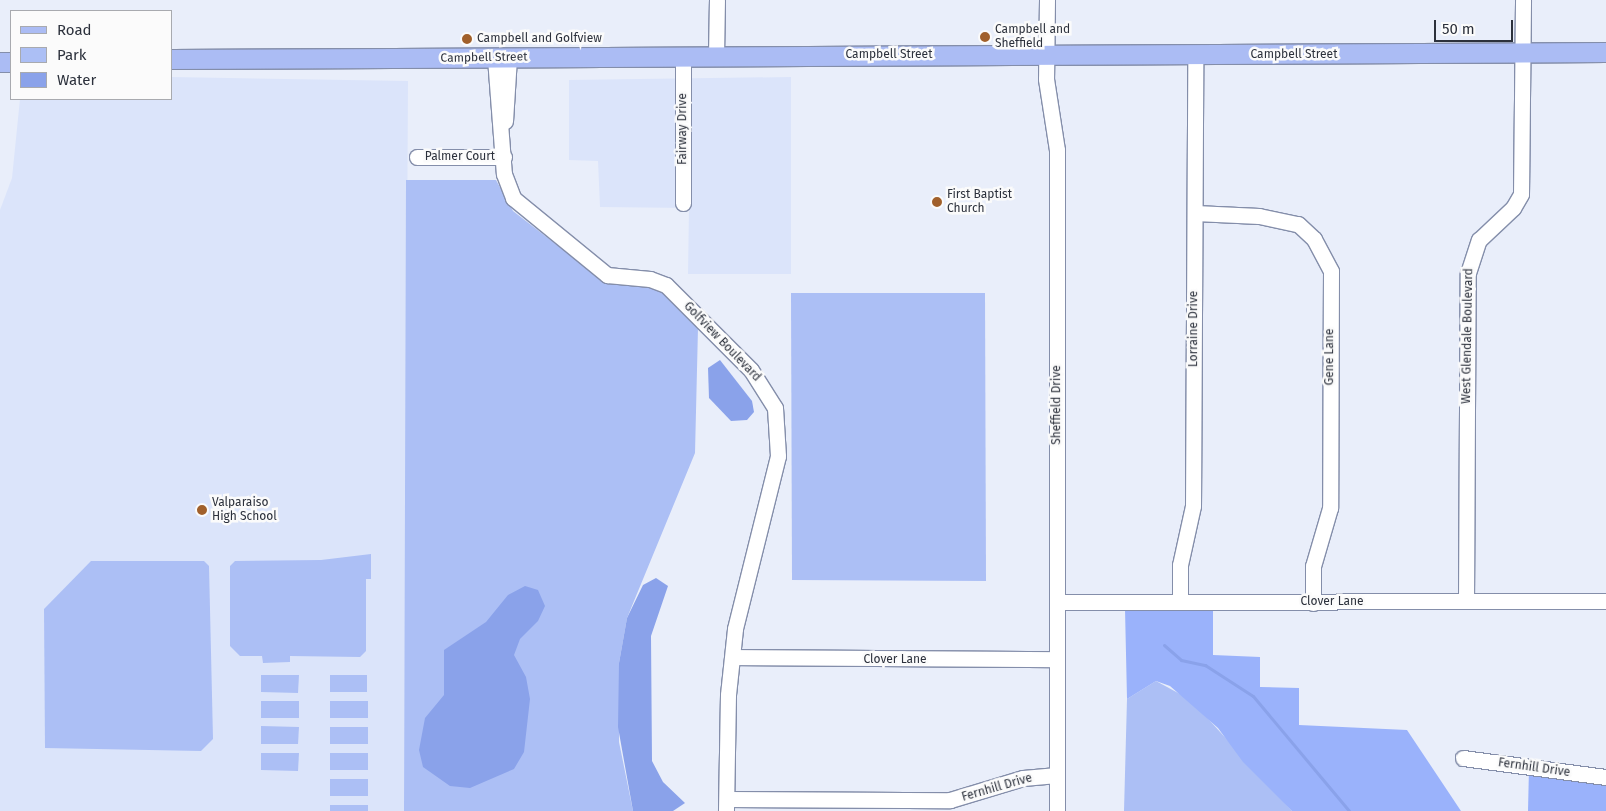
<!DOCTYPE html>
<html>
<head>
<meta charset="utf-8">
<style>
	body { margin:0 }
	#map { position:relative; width:1606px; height:811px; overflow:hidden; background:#e9eefa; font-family:"Fira Sans",sans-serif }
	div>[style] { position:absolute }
	.built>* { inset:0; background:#dbe4fa }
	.green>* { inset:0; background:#acbff5 }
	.forest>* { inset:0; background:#9ab2fb }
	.water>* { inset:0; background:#8aa2ea }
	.stream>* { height:3px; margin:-1.5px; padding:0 1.5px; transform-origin:1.5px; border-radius:1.5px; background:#8aa2ea }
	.roads { filter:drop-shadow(1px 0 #848eaa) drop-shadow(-1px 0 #848eaa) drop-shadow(0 1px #848eaa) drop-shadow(0 -1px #848eaa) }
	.minor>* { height:15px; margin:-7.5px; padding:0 7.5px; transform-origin:7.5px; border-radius:7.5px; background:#fff }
	.major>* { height:19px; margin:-9.5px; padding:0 9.5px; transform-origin:9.5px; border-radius:9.5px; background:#abbcf4 }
	.dots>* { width:14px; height:14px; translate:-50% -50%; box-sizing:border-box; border:2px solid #fbfbfb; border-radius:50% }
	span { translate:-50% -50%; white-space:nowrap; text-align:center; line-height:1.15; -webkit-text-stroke:5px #fbfbfb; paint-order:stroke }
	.poi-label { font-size:12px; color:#2c313c }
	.left { translate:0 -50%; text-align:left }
	.street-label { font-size:12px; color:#2c313c }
	.legend { position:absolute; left:10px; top:10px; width:162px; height:90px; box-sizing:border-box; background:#fbfbfb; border:1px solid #a8aaaf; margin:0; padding:6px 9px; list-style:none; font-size:15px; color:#2c313c }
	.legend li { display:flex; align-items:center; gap:10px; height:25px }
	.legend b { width:25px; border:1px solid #a8aaaf }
	.scale { position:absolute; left:1434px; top:20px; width:79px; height:22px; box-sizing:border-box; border:2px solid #2c313c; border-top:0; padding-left:6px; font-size:15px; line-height:18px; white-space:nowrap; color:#2c313c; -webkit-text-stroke:4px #fbfbfb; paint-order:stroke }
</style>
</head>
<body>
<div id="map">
	<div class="built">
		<i style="clip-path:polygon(171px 77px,408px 81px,404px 811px,0 811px,0 210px,12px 178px,20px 99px,171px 99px)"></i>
		<i style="clip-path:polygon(791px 77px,791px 274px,688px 274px,689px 208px,600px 207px,598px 161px,569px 160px,569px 80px)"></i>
	</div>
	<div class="green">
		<i style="clip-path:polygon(406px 180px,496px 180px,513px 211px,602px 280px,659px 288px,698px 328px,695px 453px,627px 618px,619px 663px,619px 742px,633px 811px,404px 811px)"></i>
		<i style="clip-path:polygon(791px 293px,985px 293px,986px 581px,792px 580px)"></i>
		<i style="clip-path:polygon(371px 554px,371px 579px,366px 579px,366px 651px,360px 657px,290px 656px,290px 662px,263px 663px,262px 656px,240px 656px,230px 646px,230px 566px,235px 561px,321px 560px)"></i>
		<i style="clip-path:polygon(91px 561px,204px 561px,209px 566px,213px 739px,201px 751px,45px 748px,44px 609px)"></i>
		<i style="clip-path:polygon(261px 675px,299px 675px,298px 693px,261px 692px)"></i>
		<i style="clip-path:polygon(330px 675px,367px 675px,367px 692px,330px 692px)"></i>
		<i style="clip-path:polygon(1156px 681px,1191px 700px,1292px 811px,1124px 811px,1127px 699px)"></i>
		<i style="clip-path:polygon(261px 701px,299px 701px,299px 718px,261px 718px)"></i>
		<i style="clip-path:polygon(330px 701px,368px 701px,368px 718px,330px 718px)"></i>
		<i style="clip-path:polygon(261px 726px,299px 727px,298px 744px,261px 744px)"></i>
		<i style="clip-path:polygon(330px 727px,368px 727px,368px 744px,330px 744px)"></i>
		<i style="clip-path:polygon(261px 753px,299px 753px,298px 771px,261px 770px)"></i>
		<i style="clip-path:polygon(330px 753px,368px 753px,368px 770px,330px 770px)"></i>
		<i style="clip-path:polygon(330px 779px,368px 779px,368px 796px,330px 796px)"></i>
		<i style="clip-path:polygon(330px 805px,368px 805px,368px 811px,330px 811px)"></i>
	</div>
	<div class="forest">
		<i style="clip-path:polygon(1125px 609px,1213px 611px,1213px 655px,1260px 657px,1260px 687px,1299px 688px,1299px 725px,1407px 730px,1461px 811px,1292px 811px,1243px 762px,1218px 728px,1170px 686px,1156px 681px,1127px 699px)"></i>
		<i style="clip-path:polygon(1529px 768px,1606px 777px,1606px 811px,1528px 811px)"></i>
	</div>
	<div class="water">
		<i style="clip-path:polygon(720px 360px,752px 401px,754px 412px,747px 420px,731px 421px,709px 398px,708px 368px)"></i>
		<i style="clip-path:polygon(656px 578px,668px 586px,651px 636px,652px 761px,663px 782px,685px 803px,673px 811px,633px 811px,618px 727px,619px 663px,627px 618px,643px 585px)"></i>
		<i style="clip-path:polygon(525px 586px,538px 590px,545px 606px,538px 621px,520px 639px,514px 655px,526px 677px,530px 699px,524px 752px,514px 769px,470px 788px,450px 786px,423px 767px,419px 750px,425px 718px,444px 695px,444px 650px,486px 622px,508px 595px)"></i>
	</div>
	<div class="stream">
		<i style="left:1164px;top:645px;width:23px;rotate:41deg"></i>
		<i style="left:1181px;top:660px;width:25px;rotate:12deg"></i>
		<i style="left:1205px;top:665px;width:57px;rotate:32.9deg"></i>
		<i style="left:1253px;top:696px;width:150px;rotate:50.1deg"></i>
	</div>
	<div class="roads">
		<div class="minor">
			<i style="left:1047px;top:0;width:79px;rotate:90.7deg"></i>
			<i style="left:1046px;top:79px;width:72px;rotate:81.2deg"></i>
			<i style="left:1057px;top:150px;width:661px;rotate:90deg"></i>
			<i style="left:683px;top:56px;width:147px;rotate:90deg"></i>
			<i style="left:716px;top:56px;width:56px;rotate:-89deg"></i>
			<i style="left:495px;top:58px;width:116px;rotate:85.6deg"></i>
			<i style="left:504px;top:174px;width:26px;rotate:69deg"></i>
			<i style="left:513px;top:198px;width:122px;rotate:39.3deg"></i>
			<i style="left:607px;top:275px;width:43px;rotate:5.3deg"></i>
			<i style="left:650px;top:279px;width:17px;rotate:21deg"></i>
			<i style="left:666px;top:285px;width:120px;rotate:45deg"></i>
			<i style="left:751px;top:370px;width:45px;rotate:57.7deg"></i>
			<i style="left:775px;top:408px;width:48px;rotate:86.4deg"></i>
			<i style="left:778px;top:456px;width:178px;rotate:104deg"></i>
			<i style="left:735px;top:629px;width:66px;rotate:96.1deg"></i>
			<i style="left:728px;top:695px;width:116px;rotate:91deg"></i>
			<i style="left:505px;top:121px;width:64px;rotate:-86.4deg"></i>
			<i style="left:417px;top:157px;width:87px"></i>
			<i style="left:1195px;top:213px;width:64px;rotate:2.7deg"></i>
			<i style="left:1259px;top:216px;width:40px;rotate:12deg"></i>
			<i style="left:1298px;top:224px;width:22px;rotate:43deg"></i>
			<i style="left:1314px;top:239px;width:36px;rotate:62deg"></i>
			<i style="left:1331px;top:271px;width:237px;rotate:90.2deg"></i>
			<i style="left:1330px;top:508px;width:60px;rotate:106.3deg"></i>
			<i style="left:1313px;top:566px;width:37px;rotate:90deg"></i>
			<i style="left:1180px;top:601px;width:36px;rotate:-90deg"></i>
			<i style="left:1180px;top:565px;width:60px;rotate:-77.6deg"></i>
			<i style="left:1193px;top:506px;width:450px;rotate:-89.7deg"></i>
			<i style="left:1466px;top:601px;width:328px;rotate:-89.7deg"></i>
			<i style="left:1468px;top:273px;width:35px;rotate:-72deg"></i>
			<i style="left:1479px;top:240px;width:47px;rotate:-43.3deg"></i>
			<i style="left:1513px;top:208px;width:16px;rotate:-60deg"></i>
			<i style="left:1521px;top:194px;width:194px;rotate:-89.4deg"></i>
			<i style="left:1057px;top:602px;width:549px;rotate:-0.1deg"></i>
			<i style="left:733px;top:657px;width:324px;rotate:0.4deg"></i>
			<i style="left:1463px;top:758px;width:144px;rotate:7.6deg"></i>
			<i style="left:727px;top:799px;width:223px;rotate:0.3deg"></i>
			<i style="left:950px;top:800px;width:76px;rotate:-16.8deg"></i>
			<i style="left:1023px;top:778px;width:34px;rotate:-5deg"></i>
		</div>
		<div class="major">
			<i style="left:171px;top:59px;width:1435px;rotate:-0.28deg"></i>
			<i style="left:0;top:62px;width:11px"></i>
		</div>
	</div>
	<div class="dots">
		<i style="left:985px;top:37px;background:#a1602b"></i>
		<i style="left:467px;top:39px;background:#a1602b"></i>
		<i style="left:937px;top:202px;background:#a1602b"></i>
		<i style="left:202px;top:510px;background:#a1602b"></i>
	</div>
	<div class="poi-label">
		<span class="left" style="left:995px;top:37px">Campbell and<br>Sheffield</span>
		<span class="left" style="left:477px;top:39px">Campbell and Golfview</span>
		<span class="left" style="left:947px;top:202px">First Baptist<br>Church</span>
		<span class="left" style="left:212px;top:510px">Valparaiso<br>High School</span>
	</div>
	<div class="street-label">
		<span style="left:889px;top:55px">Campbell Street</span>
		<span style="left:1294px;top:55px">Campbell Street</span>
		<span style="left:484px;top:58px;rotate:-1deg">Campbell Street</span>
		<span style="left:683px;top:129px;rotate:-90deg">Fairway Drive</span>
		<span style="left:460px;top:157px">Palmer Court</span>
		<span style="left:1194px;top:329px;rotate:-90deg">Lorraine Drive</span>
		<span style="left:1468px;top:336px;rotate:-89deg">West Glendale Boulevard</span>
		<span style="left:722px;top:342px;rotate:46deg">Golfview Boulevard</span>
		<span style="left:1330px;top:357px;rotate:-90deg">Gene Lane</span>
		<span style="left:1057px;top:405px;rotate:-90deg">Sheffield Drive</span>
		<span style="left:1332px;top:602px">Clover Lane</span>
		<span style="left:895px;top:660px">Clover Lane</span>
		<span style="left:1534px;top:768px;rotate:8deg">Fernhill Drive</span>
		<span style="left:997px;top:788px;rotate:-16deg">Fernhill Drive</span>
	</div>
	<ul class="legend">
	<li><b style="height:6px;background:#abbcf4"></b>Road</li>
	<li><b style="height:14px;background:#acbff5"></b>Park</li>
	<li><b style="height:14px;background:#8aa2ea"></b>Water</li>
	</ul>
	<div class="scale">50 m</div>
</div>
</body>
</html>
